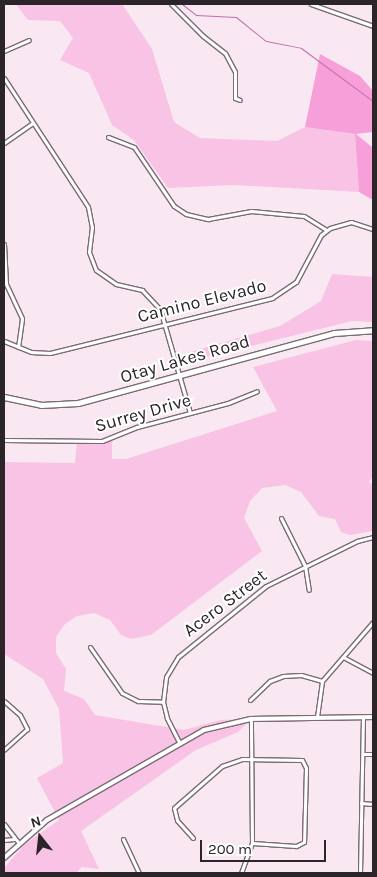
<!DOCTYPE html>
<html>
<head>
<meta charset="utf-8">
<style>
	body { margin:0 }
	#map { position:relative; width:377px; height:877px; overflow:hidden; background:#f9e8f2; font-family:Karla,sans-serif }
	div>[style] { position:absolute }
	.green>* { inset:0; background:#f8c3e4 }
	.forest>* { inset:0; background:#f79fd8 }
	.stream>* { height:1px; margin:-0.5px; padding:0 0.5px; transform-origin:0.5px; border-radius:0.5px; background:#c26fa7 }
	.roads { filter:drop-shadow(1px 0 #7a6c74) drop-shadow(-1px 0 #7a6c74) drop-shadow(0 1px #7a6c74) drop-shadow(0 -1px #7a6c74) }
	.minor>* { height:3px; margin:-1.5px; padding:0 1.5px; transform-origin:1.5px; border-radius:1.5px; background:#fff }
	.tertiary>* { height:4px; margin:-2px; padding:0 2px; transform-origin:2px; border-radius:2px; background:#fff }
	.primary>* { height:5px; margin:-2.5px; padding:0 2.5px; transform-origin:2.5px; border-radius:2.5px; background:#fff }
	span { translate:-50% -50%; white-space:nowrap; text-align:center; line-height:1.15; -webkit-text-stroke:4px #fff; paint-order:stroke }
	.street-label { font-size:18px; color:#2b2428 }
	.frame { position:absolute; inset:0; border:5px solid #2b2428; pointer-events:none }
	.north { position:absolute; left:15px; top:812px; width:50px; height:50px; -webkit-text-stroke:4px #fff; paint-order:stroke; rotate:344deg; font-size:14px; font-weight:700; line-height:20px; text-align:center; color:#2b2428 }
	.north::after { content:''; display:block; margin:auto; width:18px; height:22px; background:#2b2428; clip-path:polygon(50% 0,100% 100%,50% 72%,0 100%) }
	.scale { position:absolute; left:200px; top:840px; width:126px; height:22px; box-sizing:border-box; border:2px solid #2b2428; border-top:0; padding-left:6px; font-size:15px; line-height:18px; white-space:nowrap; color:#2b2428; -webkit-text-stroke:4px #fff; paint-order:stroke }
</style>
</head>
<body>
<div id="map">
	<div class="green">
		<i style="clip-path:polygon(16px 4px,122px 4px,152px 49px,174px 122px,200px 138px,277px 141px,305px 127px,355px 134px,359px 192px,234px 185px,168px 188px,134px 140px,112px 125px,89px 73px,60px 60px,73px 38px,60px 21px,28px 20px)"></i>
		<i style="clip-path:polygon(332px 274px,373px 277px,373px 322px,352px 321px,190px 361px,187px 353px,280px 326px,321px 301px)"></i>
		<i style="clip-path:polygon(356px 340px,373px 341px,373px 476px,369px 482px,373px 485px,373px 531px,350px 535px,341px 532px,335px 519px,319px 516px,301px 492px,285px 485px,262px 488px,250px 501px,244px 518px,262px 551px,151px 635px,131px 639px,121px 635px,110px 620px,94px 613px,77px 616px,64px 625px,56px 637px,56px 653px,66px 669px,64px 691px,84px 699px,95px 715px,184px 730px,221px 720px,251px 719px,238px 732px,196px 750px,81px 831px,99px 869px,82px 867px,76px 873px,4px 873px,4px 868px,24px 845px,59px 820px,37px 778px,63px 763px,59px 709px,43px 679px,4px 654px,4px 462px,75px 463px,77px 443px,112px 437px,112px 459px,126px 459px,277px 411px,253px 367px)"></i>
	</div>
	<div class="forest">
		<i style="clip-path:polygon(320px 54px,360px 76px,373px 91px,373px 132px,356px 134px,373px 148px,373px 200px,359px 192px,355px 134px,305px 127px)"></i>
	</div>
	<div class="stream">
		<i style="left:182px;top:4px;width:18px;rotate:38deg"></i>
		<i style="left:196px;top:15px;width:40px;rotate:2.9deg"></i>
		<i style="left:236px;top:17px;width:38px;rotate:39deg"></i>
		<i style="left:266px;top:41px;width:36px;rotate:11deg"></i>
		<i style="left:301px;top:48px;width:89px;rotate:36.4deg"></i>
	</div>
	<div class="roads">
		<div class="minor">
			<i style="left:171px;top:4px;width:45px;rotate:45deg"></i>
			<i style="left:203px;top:36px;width:28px;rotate:38deg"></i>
			<i style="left:225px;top:53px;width:21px;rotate:62deg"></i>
			<i style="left:235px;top:72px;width:26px;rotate:90deg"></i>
			<i style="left:235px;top:98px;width:5px;rotate:22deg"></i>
			<i style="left:311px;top:4px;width:66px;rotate:19.5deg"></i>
			<i style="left:4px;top:51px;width:27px;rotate:-24deg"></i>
			<i style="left:4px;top:78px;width:154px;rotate:56.9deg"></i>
			<i style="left:88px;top:207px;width:20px;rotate:79deg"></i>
			<i style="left:92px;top:227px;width:25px;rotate:97deg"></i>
			<i style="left:89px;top:252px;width:19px;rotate:69deg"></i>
			<i style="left:96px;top:270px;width:24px;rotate:35deg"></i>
			<i style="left:116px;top:284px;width:27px;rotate:13deg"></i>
			<i style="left:142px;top:290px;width:26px;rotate:47deg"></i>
			<i style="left:160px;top:309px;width:108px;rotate:73.9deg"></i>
			<i style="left:108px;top:137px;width:28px;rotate:21deg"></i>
			<i style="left:134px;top:147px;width:71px;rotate:55.9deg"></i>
			<i style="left:174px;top:206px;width:14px;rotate:34deg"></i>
			<i style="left:186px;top:214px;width:23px;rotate:13deg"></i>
			<i style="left:208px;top:219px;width:44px;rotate:-10.5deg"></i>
			<i style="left:251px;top:211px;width:53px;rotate:5.4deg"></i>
			<i style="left:304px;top:216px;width:26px;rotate:32deg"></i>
			<i style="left:4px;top:143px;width:35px;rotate:-35deg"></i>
			<i style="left:4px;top:244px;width:40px;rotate:87.1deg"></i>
			<i style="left:6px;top:284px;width:38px;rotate:65deg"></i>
			<i style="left:22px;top:319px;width:28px;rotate:98deg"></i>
			<i style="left:4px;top:341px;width:29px;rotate:22deg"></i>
			<i style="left:31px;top:352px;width:19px;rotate:3deg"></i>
			<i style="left:50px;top:353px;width:229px;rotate:-13.9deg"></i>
			<i style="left:272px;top:298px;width:29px;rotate:-34deg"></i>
			<i style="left:296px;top:282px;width:53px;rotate:-62deg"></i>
			<i style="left:321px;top:235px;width:11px;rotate:-38deg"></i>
			<i style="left:330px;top:228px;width:22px;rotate:-16deg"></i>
			<i style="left:351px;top:222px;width:23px;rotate:18deg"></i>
			<i style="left:4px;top:440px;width:98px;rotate:0.6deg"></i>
			<i style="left:102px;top:441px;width:38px;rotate:-22deg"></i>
			<i style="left:137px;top:427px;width:94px;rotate:-14.8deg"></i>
			<i style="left:228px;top:403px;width:31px;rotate:-22deg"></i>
			<i style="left:281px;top:518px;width:54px;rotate:63.4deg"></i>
			<i style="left:305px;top:566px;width:24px;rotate:81deg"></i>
			<i style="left:90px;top:647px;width:56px;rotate:55.2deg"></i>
			<i style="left:122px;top:693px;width:18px;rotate:27deg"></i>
			<i style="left:138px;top:701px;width:25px;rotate:2deg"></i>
			<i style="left:343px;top:657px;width:34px;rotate:28deg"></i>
			<i style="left:250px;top:700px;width:28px;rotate:-44deg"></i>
			<i style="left:270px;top:681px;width:14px;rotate:-21deg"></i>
			<i style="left:283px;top:676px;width:18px;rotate:-3deg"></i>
			<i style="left:301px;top:675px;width:22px;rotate:16deg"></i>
			<i style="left:4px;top:701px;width:21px;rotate:41deg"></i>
			<i style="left:20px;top:715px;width:16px;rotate:63deg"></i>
			<i style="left:27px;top:729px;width:31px;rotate:138deg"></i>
			<i style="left:317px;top:717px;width:36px;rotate:-82deg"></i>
			<i style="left:322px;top:681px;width:78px;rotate:-49.2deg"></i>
			<i style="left:179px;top:742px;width:27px;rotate:-117deg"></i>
			<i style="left:167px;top:718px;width:16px;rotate:-104deg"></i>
			<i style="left:163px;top:702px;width:25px;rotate:-83deg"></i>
			<i style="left:166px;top:677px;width:23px;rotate:-59deg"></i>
			<i style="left:178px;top:657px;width:113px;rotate:-38.9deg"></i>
			<i style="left:266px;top:586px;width:102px;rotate:-26.3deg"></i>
			<i style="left:357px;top:541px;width:16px;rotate:-14deg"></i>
			<i style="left:364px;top:754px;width:9px"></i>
			<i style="left:361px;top:803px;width:12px;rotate:5deg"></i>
			<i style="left:4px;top:824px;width:23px;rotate:52deg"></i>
			<i style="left:193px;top:838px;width:24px;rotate:-132deg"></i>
			<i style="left:177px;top:820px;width:12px;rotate:-104deg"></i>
			<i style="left:174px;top:808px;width:64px;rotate:-41.2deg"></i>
			<i style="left:222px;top:766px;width:21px;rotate:-19deg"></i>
			<i style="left:242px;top:759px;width:60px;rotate:1deg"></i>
			<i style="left:302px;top:760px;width:9px;rotate:63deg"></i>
			<i style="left:306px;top:768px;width:74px;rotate:91.5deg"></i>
			<i style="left:304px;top:842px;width:9px;rotate:153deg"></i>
			<i style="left:296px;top:846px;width:44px;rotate:-176.1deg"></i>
			<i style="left:123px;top:839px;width:38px;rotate:65deg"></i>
			<i style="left:4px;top:840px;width:10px;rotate:-6deg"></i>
			<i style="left:241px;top:873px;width:32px;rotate:-70deg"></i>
			<i style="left:252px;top:843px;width:124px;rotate:-90.5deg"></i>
			<i style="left:360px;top:873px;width:156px;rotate:-88.9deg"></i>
		</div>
		<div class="tertiary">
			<i style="left:4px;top:858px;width:57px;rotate:-41.5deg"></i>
			<i style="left:47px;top:820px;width:181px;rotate:-29.8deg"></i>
			<i style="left:204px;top:730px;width:48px;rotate:-13.2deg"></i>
			<i style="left:251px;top:719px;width:122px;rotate:-0.9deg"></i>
		</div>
		<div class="primary">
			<i style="left:4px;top:397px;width:38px;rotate:12deg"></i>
			<i style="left:41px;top:405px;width:37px;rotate:-3deg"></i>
			<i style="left:78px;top:403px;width:265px;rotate:-15.3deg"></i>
			<i style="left:334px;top:333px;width:39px;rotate:-4deg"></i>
		</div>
	</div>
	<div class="street-label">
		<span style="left:202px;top:301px;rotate:-14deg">Camino Elevado</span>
		<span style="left:185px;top:359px;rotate:-16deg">Otay Lakes Road</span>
		<span style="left:143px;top:413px;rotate:-16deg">Surrey Drive</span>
		<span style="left:225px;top:603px;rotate:-37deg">Acero Street</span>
	</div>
	<div class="frame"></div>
	<div class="north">N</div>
	<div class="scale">200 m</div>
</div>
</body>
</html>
